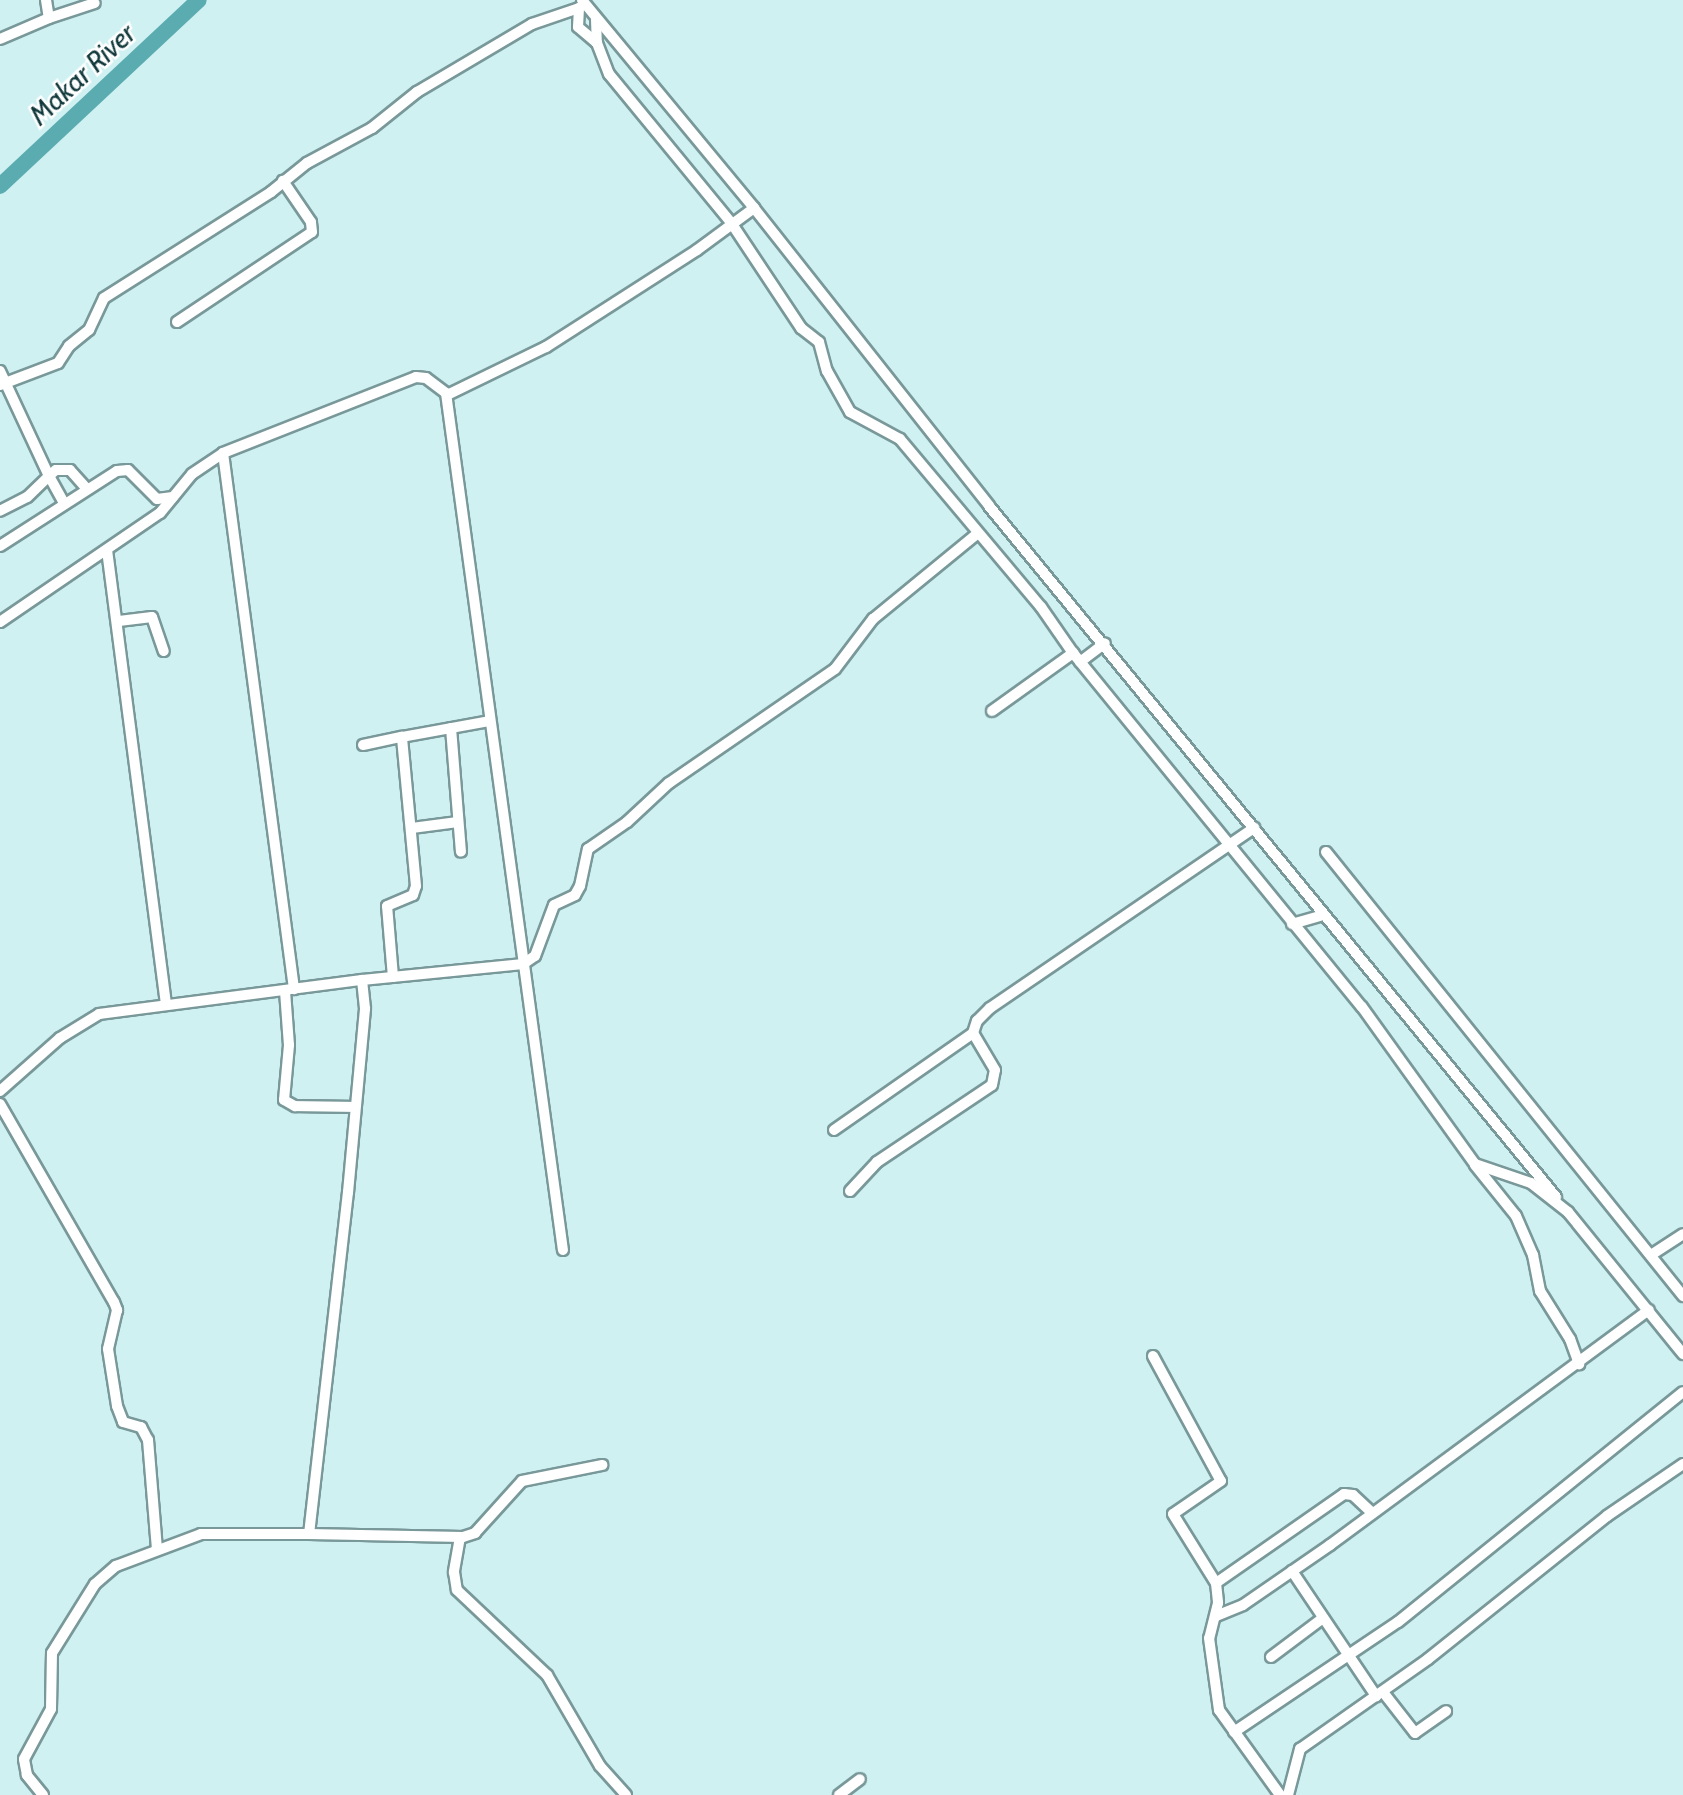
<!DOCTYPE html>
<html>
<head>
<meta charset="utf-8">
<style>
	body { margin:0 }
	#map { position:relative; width:1683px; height:1795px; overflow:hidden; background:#d0f1f2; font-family:Cabin,sans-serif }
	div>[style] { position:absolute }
	.river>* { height:16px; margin:-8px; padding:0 8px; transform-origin:8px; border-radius:8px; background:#5bacb1 }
	.roads { filter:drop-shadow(2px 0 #799899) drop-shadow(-2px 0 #799899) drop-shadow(0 2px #799899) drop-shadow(0 -2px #799899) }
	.minor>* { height:10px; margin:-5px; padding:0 5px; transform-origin:5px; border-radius:5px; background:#fff }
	span { translate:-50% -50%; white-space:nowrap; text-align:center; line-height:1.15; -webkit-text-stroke:5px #fff; paint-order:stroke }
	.water-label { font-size:28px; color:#11393b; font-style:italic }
</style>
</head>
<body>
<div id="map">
	<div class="river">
		<i style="left:0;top:186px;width:272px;rotate:-43.1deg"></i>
	</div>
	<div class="roads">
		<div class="minor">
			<i style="left:46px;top:0;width:18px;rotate:81deg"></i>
			<i style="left:49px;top:18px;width:48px;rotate:-18.1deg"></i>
			<i style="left:582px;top:0;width:270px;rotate:50.4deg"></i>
			<i style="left:754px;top:208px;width:380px;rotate:51.7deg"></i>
			<i style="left:989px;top:506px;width:894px;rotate:50.63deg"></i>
			<i style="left:596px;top:19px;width:24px;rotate:88deg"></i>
			<i style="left:597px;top:43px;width:33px;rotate:69deg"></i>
			<i style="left:609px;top:74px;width:194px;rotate:50.6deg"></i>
			<i style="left:732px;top:224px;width:125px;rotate:56.4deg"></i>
			<i style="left:801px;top:328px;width:23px;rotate:38deg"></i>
			<i style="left:819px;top:342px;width:30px;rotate:75deg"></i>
			<i style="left:827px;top:371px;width:47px;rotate:60.7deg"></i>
			<i style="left:850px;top:412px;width:57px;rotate:28.4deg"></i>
			<i style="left:900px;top:439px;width:219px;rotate:50deg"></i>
			<i style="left:1041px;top:607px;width:56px;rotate:55.2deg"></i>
			<i style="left:1073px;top:653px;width:457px;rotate:50.8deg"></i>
			<i style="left:1362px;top:1007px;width:193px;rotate:54.3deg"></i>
			<i style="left:1475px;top:1164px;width:59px;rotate:18.7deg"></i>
			<i style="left:1531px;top:1183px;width:47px;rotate:38.1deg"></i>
			<i style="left:1568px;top:1212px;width:183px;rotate:51deg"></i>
			<i style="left:0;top:39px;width:53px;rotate:-23.2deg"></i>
			<i style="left:177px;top:322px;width:162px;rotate:-33.7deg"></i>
			<i style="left:312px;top:232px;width:10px;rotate:-96deg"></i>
			<i style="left:311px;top:222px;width:50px;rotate:-124.3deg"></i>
			<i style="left:0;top:371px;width:116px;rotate:65deg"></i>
			<i style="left:49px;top:476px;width:30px;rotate:136deg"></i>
			<i style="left:27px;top:497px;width:30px;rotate:153deg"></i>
			<i style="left:0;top:385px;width:62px;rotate:-20.8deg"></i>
			<i style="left:58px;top:363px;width:20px;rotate:-57deg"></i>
			<i style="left:69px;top:346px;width:26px;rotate:-39deg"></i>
			<i style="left:89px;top:330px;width:35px;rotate:-65deg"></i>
			<i style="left:104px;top:298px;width:198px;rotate:-32.4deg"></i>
			<i style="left:271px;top:192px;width:46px;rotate:-38.9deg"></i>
			<i style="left:307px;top:163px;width:74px;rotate:-28.3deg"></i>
			<i style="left:372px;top:128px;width:58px;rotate:-38.7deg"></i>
			<i style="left:417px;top:92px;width:134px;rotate:-30.6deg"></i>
			<i style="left:532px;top:24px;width:50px;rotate:-18.8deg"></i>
			<i style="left:579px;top:8px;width:19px;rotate:93deg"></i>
			<i style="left:578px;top:27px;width:25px;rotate:40deg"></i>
			<i style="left:447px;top:395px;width:110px;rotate:-25.9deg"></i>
			<i style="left:546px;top:347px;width:179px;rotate:-32.7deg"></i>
			<i style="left:697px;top:250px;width:71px;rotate:-36.4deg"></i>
			<i style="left:223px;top:453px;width:541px;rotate:82.45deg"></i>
			<i style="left:64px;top:503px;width:31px;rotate:-119deg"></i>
			<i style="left:49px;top:476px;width:9px;rotate:-41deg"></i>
			<i style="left:56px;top:470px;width:14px"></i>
			<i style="left:70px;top:470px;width:25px;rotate:48deg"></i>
			<i style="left:0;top:546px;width:139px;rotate:-32.7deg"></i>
			<i style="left:117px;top:471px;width:11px;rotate:-5deg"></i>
			<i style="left:128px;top:470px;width:41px;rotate:45deg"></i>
			<i style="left:157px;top:499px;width:16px;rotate:-7deg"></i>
			<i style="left:107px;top:550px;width:457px;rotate:82.6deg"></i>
			<i style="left:119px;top:621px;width:33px;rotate:-7deg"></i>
			<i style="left:152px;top:617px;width:36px;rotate:71deg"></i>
			<i style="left:0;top:622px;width:194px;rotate:-34.3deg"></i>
			<i style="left:160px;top:513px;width:50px;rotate:-50.6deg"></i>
			<i style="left:192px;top:474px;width:37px;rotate:-34deg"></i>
			<i style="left:223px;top:453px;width:207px;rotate:-21.5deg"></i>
			<i style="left:416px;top:377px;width:10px;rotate:6deg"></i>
			<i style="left:426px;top:378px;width:25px;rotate:37deg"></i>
			<i style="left:446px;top:393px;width:865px;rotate:82.23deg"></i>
			<i style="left:1080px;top:662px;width:31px;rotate:-37deg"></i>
			<i style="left:992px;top:711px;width:100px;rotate:-35.6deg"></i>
			<i style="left:451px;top:728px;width:124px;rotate:85.4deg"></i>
			<i style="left:363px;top:745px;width:40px;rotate:-12deg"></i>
			<i style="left:412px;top:828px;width:46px;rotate:-7.4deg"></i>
			<i style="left:1326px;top:852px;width:570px;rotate:51.2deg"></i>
			<i style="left:1292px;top:924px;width:33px;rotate:-16deg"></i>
			<i style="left:393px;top:977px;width:71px;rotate:-94.8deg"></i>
			<i style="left:387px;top:906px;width:28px;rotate:-23deg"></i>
			<i style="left:413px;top:895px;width:9px;rotate:-72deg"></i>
			<i style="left:416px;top:886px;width:150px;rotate:-95.4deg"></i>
			<i style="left:402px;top:737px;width:89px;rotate:-10.3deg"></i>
			<i style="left:362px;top:980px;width:162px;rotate:-5.7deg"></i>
			<i style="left:523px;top:964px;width:14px;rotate:-34deg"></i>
			<i style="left:535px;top:956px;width:54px;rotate:-69.6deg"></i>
			<i style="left:554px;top:905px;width:23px;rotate:-25deg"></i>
			<i style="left:575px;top:895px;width:10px;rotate:-61deg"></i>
			<i style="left:580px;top:886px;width:38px;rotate:-78deg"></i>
			<i style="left:588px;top:849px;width:47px;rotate:-34.7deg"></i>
			<i style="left:627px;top:822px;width:57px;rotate:-42.9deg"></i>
			<i style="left:669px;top:783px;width:201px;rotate:-34.5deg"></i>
			<i style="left:835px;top:669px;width:63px;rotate:-52.8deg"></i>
			<i style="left:873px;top:619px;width:134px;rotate:-39.3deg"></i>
			<i style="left:285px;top:991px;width:54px;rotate:85.8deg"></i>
			<i style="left:289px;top:1045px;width:55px;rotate:95.2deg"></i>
			<i style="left:284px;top:1100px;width:13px;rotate:29deg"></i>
			<i style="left:295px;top:1106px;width:59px;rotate:1deg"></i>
			<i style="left:0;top:1091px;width:80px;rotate:-41.5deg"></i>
			<i style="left:60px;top:1038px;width:46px;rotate:-31.6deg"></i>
			<i style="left:99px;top:1014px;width:265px;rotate:-7.4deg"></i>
			<i style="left:362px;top:980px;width:29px;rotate:84deg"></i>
			<i style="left:365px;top:1009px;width:184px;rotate:95.3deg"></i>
			<i style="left:348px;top:1192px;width:344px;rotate:96.5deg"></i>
			<i style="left:309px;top:1534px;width:154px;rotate:1.1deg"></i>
			<i style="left:463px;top:1537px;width:13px;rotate:-18deg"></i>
			<i style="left:475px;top:1533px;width:70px;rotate:-47.9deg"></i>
			<i style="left:522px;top:1481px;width:82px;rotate:-11.3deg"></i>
			<i style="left:0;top:1104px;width:228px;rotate:60.1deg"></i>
			<i style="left:114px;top:1302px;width:9px;rotate:69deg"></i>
			<i style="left:117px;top:1310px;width:40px;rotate:103deg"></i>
			<i style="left:108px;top:1349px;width:58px;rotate:81deg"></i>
			<i style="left:117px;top:1406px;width:17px;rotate:69deg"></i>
			<i style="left:123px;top:1422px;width:19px;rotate:16deg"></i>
			<i style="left:141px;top:1427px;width:15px;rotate:62deg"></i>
			<i style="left:148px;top:1440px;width:109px;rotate:85.3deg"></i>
			<i style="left:834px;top:1130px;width:169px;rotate:-34.9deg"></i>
			<i style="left:973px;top:1033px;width:13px;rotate:-72deg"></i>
			<i style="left:977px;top:1021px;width:18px;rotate:-45deg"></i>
			<i style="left:990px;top:1008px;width:320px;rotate:-34.3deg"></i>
			<i style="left:1475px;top:1165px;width:65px;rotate:51.2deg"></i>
			<i style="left:1516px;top:1216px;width:43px;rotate:66.4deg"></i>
			<i style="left:1533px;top:1255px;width:37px;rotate:79deg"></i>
			<i style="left:1540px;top:1291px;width:57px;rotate:58deg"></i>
			<i style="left:1570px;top:1339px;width:27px;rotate:70deg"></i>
			<i style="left:850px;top:1191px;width:40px;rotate:-47deg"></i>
			<i style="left:877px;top:1162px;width:138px;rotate:-33.8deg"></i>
			<i style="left:992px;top:1085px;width:15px;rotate:-79deg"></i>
			<i style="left:995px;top:1070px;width:43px;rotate:-120.7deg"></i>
			<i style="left:1651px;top:1255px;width:38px;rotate:-33deg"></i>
			<i style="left:1153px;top:1356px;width:142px;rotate:61.5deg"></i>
			<i style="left:1221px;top:1481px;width:58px;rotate:145.5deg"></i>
			<i style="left:1173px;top:1514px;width:81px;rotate:58.1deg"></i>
			<i style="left:1216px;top:1583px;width:20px;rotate:84deg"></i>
			<i style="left:1218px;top:1603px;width:36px;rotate:104deg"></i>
			<i style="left:1209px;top:1638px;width:73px;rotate:82.1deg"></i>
			<i style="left:1219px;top:1710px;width:105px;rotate:54.3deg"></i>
			<i style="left:460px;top:1537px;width:36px;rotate:100deg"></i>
			<i style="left:454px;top:1572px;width:18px;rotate:81deg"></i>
			<i style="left:457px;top:1590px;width:124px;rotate:43.4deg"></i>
			<i style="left:547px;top:1675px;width:105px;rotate:59.8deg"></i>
			<i style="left:600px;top:1766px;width:39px;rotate:48deg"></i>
			<i style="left:1292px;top:1571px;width:151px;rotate:56.1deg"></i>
			<i style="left:1216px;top:1583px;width:156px;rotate:-34.8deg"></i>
			<i style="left:1344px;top:1494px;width:9px;rotate:6deg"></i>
			<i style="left:1353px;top:1495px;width:26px;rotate:43deg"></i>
			<i style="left:1216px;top:1616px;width:29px;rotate:-22deg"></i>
			<i style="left:1243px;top:1605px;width:106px;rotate:-34.6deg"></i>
			<i style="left:1330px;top:1545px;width:396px;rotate:-36.4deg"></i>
			<i style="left:1271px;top:1657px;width:65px;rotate:-36.9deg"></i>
			<i style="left:1383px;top:1692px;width:52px;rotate:52deg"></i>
			<i style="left:1415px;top:1733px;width:38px;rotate:-35deg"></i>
			<i style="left:1234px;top:1732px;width:197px;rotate:-33.9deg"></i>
			<i style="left:1398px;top:1622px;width:366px;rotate:-38.9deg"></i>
			<i style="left:43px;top:1795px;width:26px;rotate:-129deg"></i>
			<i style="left:27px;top:1775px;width:16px;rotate:-101deg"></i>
			<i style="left:24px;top:1759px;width:57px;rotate:-61.6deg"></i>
			<i style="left:51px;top:1709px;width:56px;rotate:-89deg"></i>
			<i style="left:52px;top:1653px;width:81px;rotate:-58.1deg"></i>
			<i style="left:95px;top:1584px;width:28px;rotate:-41deg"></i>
			<i style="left:116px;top:1566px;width:91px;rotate:-20.6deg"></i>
			<i style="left:201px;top:1534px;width:108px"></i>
			<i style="left:839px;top:1795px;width:26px;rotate:-37deg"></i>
			<i style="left:1288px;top:1795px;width:48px;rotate:-75.4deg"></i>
			<i style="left:1300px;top:1749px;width:156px;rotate:-35.1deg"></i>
			<i style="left:1428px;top:1659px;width:229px;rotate:-38.6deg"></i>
			<i style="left:1607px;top:1516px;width:92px;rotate:-34.4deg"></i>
		</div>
	</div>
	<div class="water-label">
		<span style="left:82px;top:74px;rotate:-43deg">Makar River</span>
	</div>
</div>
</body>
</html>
